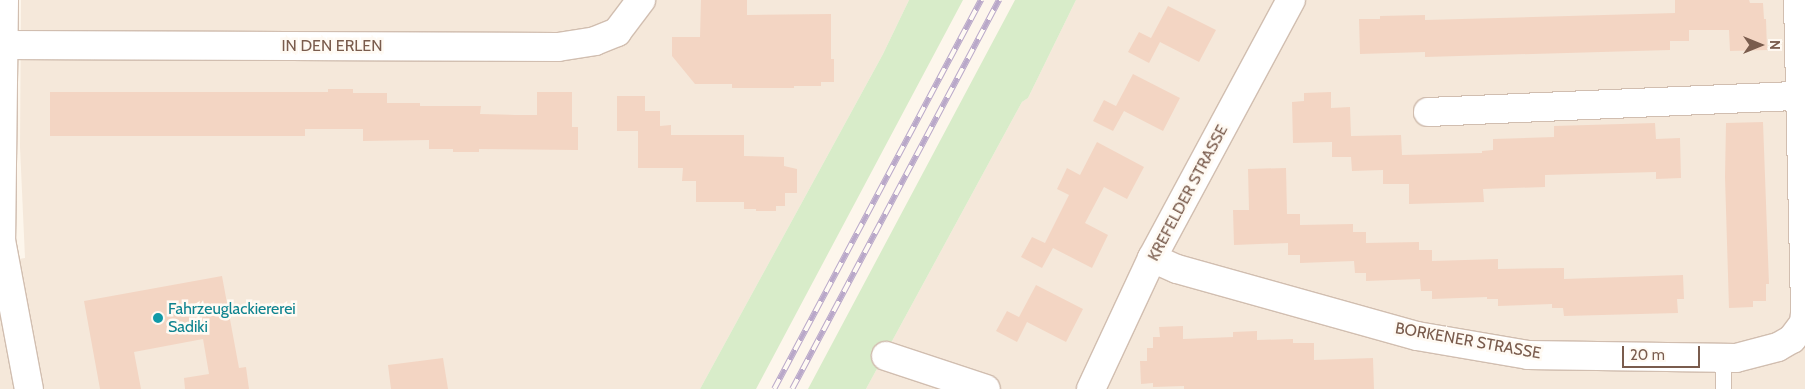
<!DOCTYPE html>
<html>
<head>
<meta charset="utf-8">
<style>
	body { margin:0 }
	#map { position:relative; width:1805px; height:389px; overflow:hidden; background:#fdf6ec; font-family:Cabin,sans-serif }
	div>[style] { position:absolute }
	.residential>* { inset:0; background:#f5e8da }
	.green>* { inset:0; background:#d8ecc9 }
	.building>* { inset:0; background:#f3d5c3 }
	.roads { filter:drop-shadow(1px 0 #d1beb0) drop-shadow(-1px 0 #d1beb0) drop-shadow(0 1px #d1beb0) drop-shadow(0 -1px #d1beb0) }
	.service>* { height:15px; margin:-7.5px; padding:0 7.5px; transform-origin:7.5px; border-radius:7.5px; background:#fff }
	.minor>* { height:28px; margin:-14px; padding:0 14px; transform-origin:14px; border-radius:14px; background:#fff }
	.rail>* { height:5.5px; margin-top:-2.75px; transform-origin:0; background:repeating-linear-gradient(90deg,#fffaf3 0 11px,#b9a8c9 0 22px); box-sizing:border-box; border-block:1px solid #b9a8c9 }
	.dots>* { width:14px; height:14px; translate:-50% -50%; box-sizing:border-box; border:2px solid #fffaf3; border-radius:50% }
	span { translate:-50% -50%; white-space:nowrap; text-align:center; line-height:1.15; -webkit-text-stroke:5px #fffaf3; paint-order:stroke }
	.street-label { font-size:16px; color:#7a5c4d }
	.culture-label { font-size:16px; color:#0d838f }
	.left { translate:0 -50%; text-align:left }
	.north { position:absolute; left:1735px; top:20px; width:50px; height:50px; -webkit-text-stroke:4px #fffaf3; paint-order:stroke; rotate:90deg; font-size:14px; font-weight:700; line-height:20px; text-align:center; color:#7a5c4d }
	.north::after { content:''; display:block; margin:auto; width:18px; height:22px; background:#7a5c4d; clip-path:polygon(50% 0,100% 100%,50% 72%,0 100%) }
	.scale { position:absolute; left:1622px; top:346px; width:78px; height:22px; box-sizing:border-box; border:2px solid #7a5c4d; border-top:0; padding-left:6px; font-size:15px; line-height:18px; white-space:nowrap; color:#7a5c4d; -webkit-text-stroke:4px #fffaf3; paint-order:stroke }
</style>
</head>
<body>
<div id="map">
	<div class="residential">
		<i style="clip-path:polygon(21px 0,909px 0,883px 54px,700px 389px,0 389px,0 262px,25px 258px,20px 147px)"></i>
		<i style="clip-path:polygon(1076px 0,1805px 0,1805px 389px,866px 389px,1022px 102px,1028px 98px)"></i>
	</div>
	<div class="green">
		<i style="clip-path:polygon(909px 0,963px 0,756px 389px,700px 389px,883px 54px)"></i>
		<i style="clip-path:polygon(1015px 0,1076px 0,1028px 98px,1022px 102px,866px 389px,808px 389px)"></i>
	</div>
	<div class="building">
		<i style="clip-path:polygon(701px 0,747px 0,747px 15px,831px 14px,831px 59px,834px 59px,834px 82px,821px 82px,821px 86px,794px 86px,794px 88px,732px 88px,732px 84px,695px 84px,672px 56px,672px 37px,700px 37px)"></i>
		<i style="clip-path:polygon(1675px 0,1749px 0,1750px 3px,1763px 3px,1764px 19px,1766px 19px,1767px 50px,1730px 51px,1729px 30px,1689px 30px,1689px 41px,1670px 41px,1670px 50px,1425px 57px,1425px 52px,1360px 54px,1359px 19px,1380px 19px,1380px 16px,1425px 15px,1425px 20px,1675px 13px)"></i>
		<i style="clip-path:polygon(1168px 6px,1216px 30px,1199px 62px,1160px 42px,1149px 63px,1128px 52px,1139px 32px,1151px 38px)"></i>
		<i style="clip-path:polygon(1133px 74px,1180px 98px,1163px 131px,1124px 111px,1113px 131px,1093px 121px,1104px 100px,1116px 106px)"></i>
		<i style="clip-path:polygon(328px 89px,353px 89px,353px 93px,387px 93px,387px 103px,420px 103px,420px 106px,481px 106px,480px 114px,515px 115px,537px 115px,537px 92px,572px 92px,572px 127px,578px 127px,578px 150px,479px 149px,479px 152px,453px 152px,453px 149px,429px 149px,429px 140px,363px 141px,363px 129px,305px 129px,305px 136px,50px 136px,50px 92px,328px 92px)"></i>
		<i style="clip-path:polygon(1331px 92px,1331px 108px,1350px 107px,1351px 136px,1401px 135px,1402px 155px,1482px 153px,1482px 151px,1493px 150px,1493px 139px,1554px 137px,1554px 126px,1655px 123px,1656px 139px,1680px 138px,1681px 178px,1656px 179px,1656px 172px,1545px 175px,1545px 187px,1483px 189px,1484px 202px,1409px 204px,1409px 184px,1383px 184px,1383px 170px,1352px 171px,1351px 157px,1332px 157px,1332px 142px,1293px 143px,1292px 102px,1304px 101px,1304px 93px)"></i>
		<i style="clip-path:polygon(617px 96px,645px 96px,645px 111px,660px 111px,660px 126px,671px 125px,671px 135px,744px 135px,744px 156px,784px 157px,784px 166px,797px 169px,797px 193px,785px 193px,785px 206px,776px 206px,776px 211px,756px 211px,756px 209px,744px 209px,744px 202px,696px 202px,696px 181px,682px 181px,683px 168px,638px 168px,638px 131px,617px 131px)"></i>
		<i style="clip-path:polygon(1763px 122px,1769px 284px,1766px 284px,1766px 301px,1753px 301px,1753px 307px,1729px 308px,1725px 177px,1726px 123px)"></i>
		<i style="clip-path:polygon(1097px 142px,1144px 167px,1127px 199px,1104px 187px,1085px 223px,1108px 235px,1092px 268px,1053px 248px,1042px 268px,1021px 257px,1032px 237px,1045px 243px,1069px 195px,1057px 189px,1067px 168px,1080px 175px)"></i>
		<i style="clip-path:polygon(1286px 168px,1287px 214px,1300px 214px,1300px 225px,1353px 224px,1353px 232px,1366px 232px,1366px 243px,1419px 242px,1419px 250px,1432px 250px,1432px 261px,1498px 259px,1498px 269px,1564px 268px,1564px 279px,1683px 275px,1684px 299px,1677px 299px,1678px 313px,1564px 316px,1563px 308px,1552px 308px,1552px 304px,1498px 306px,1498px 299px,1487px 299px,1487px 297px,1432px 299px,1432px 291px,1421px 291px,1420px 279px,1366px 281px,1366px 273px,1355px 273px,1354px 261px,1300px 263px,1300px 255px,1288px 255px,1288px 243px,1234px 245px,1233px 210px,1249px 210px,1248px 169px)"></i>
		<i style="clip-path:polygon(222px 276px,239px 368px,246px 367px,249px 389px,185px 389px,184px 378px,209px 374px,203px 339px,134px 352px,141px 389px,100px 389px,84px 301px)"></i>
		<i style="clip-path:polygon(1036px 285px,1083px 309px,1066px 342px,1027px 322px,1017px 342px,996px 331px,1007px 311px,1019px 317px)"></i>
		<i style="clip-path:polygon(1183px 326px,1183px 339px,1233px 337px,1233px 332px,1257px 331px,1257px 340px,1293px 339px,1293px 343px,1314px 343px,1314px 360px,1373px 358px,1374px 389px,1184px 389px,1184px 386px,1153px 387px,1153px 383px,1141px 384px,1140px 361px,1147px 361px,1147px 348px,1153px 348px,1153px 337px,1160px 337px,1159px 327px)"></i>
		<i style="clip-path:polygon(443px 358px,448px 389px,391px 389px,388px 365px)"></i>
	</div>
	<div class="roads">
		<div class="service">
			<i style="left:1722px;top:357px;width:32px;rotate:88deg"></i>
		</div>
		<div class="minor">
			<i style="left:4px;top:0;width:240px;rotate:90.7deg"></i>
			<i style="left:1px;top:240px;width:152px;rotate:79.4deg"></i>
			<i style="left:1798px;top:0;width:311px;rotate:88.7deg"></i>
			<i style="left:4px;top:45px;width:554px;rotate:0.21deg"></i>
			<i style="left:558px;top:47px;width:37px;rotate:-9deg"></i>
			<i style="left:595px;top:41px;width:24px;rotate:-22deg"></i>
			<i style="left:617px;top:32px;width:40px;rotate:-53deg"></i>
			<i style="left:1428px;top:112px;width:371px;rotate:-2.5deg"></i>
			<i style="left:1152px;top:258px;width:27px;rotate:24deg"></i>
			<i style="left:1177px;top:269px;width:249px;rotate:15.6deg"></i>
			<i style="left:1417px;top:336px;width:113px;rotate:9.7deg"></i>
			<i style="left:1528px;top:355px;width:208px;rotate:0.8deg"></i>
			<i style="left:1736px;top:358px;width:43px;rotate:-14.7deg"></i>
			<i style="left:1778px;top:347px;width:16px;rotate:-30deg"></i>
			<i style="left:1792px;top:339px;width:20px;rotate:-53deg"></i>
			<i style="left:1804px;top:323px;width:9px;rotate:-84deg"></i>
			<i style="left:886px;top:356px;width:105px;rotate:18.3deg"></i>
			<i style="left:1091px;top:389px;width:145px;rotate:-65deg"></i>
			<i style="left:1152px;top:258px;width:293px;rotate:-61.7deg"></i>
		</div>
	</div>
	<div class="rail">
		<i style="left:774px;top:389px;width:441px;rotate:-62deg"></i>
		<i style="left:792px;top:389px;width:441px;rotate:-62deg"></i>
	</div>
	<div class="dots">
		<i style="left:158px;top:318px;background:#0f9aa8"></i>
	</div>
	<div class="street-label">
		<span style="left:332px;top:46px">IN DEN ERLEN</span>
		<span style="left:1188px;top:193px;rotate:-62deg">KREFELDER STRASSE</span>
		<span style="left:1468px;top:341px;rotate:10deg">BORKENER STRASSE</span>
	</div>
	<div class="culture-label">
		<span class="left" style="left:168px;top:318px">Fahrzeuglackiererei<br>Sadiki</span>
	</div>
	<div class="north">N</div>
	<div class="scale">20 m</div>
</div>
</body>
</html>
